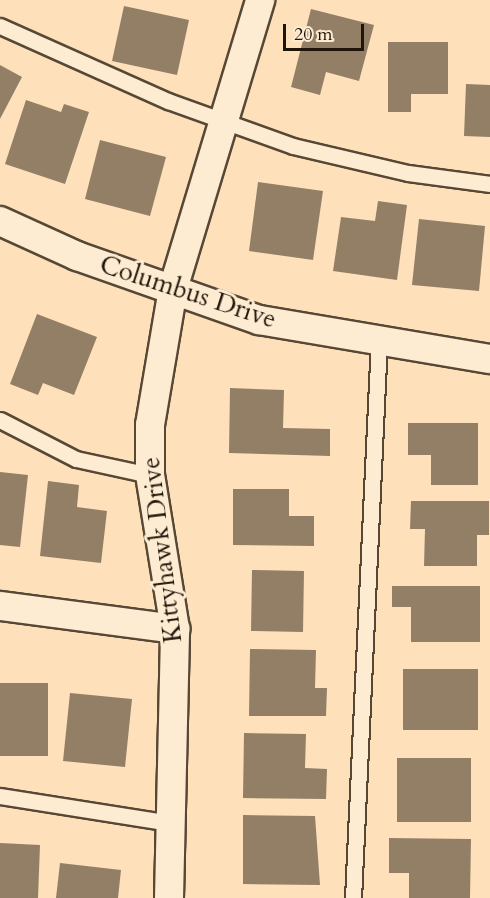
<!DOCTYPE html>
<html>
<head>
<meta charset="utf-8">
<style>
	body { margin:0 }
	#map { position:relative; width:490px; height:898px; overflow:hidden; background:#fee1ba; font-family:Cardo,serif }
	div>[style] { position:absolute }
	.building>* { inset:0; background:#937f66 }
	.roads { filter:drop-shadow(2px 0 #574836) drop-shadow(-2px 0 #574836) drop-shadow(0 2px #574836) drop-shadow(0 -2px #574836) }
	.service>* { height:15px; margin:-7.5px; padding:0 7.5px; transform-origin:7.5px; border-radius:7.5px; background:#feecd2 }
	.minor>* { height:28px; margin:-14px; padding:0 14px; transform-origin:14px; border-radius:14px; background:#feecd2 }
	span { translate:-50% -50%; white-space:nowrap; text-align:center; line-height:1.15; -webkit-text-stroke:6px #feecd2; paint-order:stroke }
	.street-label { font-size:26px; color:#1f150a }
	.scale { position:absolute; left:283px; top:24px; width:81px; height:27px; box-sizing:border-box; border:3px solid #1f150a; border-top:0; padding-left:8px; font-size:18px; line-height:21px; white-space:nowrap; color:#1f150a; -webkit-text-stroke:4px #feecd2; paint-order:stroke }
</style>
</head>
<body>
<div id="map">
	<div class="building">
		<i style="clip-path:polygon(124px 6px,189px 20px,177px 75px,112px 61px)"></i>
		<i style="clip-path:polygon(311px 9px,374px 25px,359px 81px,326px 72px,320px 95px,291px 87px)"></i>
		<i style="clip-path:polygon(388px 42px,448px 42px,448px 94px,411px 94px,411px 112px,388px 112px)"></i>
		<i style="clip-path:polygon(0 65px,22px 77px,0 119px)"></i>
		<i style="clip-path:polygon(466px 84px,490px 85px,490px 137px,464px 136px)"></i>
		<i style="clip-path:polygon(26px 100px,61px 112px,64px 104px,89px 112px,65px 184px,5px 164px)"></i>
		<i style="clip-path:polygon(100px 140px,166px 157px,150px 216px,85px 199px)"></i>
		<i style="clip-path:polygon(258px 182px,323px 191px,313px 260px,249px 251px)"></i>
		<i style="clip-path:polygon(378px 201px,407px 205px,397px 280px,333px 271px,341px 217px,375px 221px)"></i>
		<i style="clip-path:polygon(419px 219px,485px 226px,479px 291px,412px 285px)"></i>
		<i style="clip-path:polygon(37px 314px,97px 337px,74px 395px,43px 383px,38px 395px,10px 384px)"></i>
		<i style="clip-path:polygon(230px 388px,284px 390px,283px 428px,330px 429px,330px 456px,229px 453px)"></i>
		<i style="clip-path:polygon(408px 423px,478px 423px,478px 485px,431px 485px,431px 455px,408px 455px)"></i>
		<i style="clip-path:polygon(0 472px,28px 475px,20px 547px,0 545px)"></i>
		<i style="clip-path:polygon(48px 481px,79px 485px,77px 507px,107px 511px,101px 563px,40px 556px)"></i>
		<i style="clip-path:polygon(233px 489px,289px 489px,289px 516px,314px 516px,314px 546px,233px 545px)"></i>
		<i style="clip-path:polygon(411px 501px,489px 501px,489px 535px,477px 535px,477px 566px,424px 566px,425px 529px,410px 529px)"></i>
		<i style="clip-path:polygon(252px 570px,304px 571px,303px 632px,251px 631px)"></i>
		<i style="clip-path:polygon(392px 586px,480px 586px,480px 642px,411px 642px,411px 607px,392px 607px)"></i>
		<i style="clip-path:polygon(250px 649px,316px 650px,315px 688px,327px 688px,326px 716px,249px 716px)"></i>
		<i style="clip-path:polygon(403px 669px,478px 669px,478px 730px,403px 730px)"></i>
		<i style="clip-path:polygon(0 683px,48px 683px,48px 756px,0 756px)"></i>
		<i style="clip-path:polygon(70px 693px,132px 699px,125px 767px,63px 761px)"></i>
		<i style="clip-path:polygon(244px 733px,306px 734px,305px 768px,327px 769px,326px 799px,243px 798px)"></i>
		<i style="clip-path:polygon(397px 758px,471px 758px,471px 822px,397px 822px)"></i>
		<i style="clip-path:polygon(243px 815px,315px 816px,320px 885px,243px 884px)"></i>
		<i style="clip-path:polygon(389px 838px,471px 839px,470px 898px,409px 898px,409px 873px,389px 873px)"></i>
		<i style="clip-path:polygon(0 843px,40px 845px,38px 898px,0 898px)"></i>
		<i style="clip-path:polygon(60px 863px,121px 870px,118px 898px,56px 898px)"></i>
	</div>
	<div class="roads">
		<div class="service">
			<i style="left:0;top:26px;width:184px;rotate:24.1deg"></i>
			<i style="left:168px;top:101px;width:133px;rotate:19.8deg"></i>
			<i style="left:293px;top:146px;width:118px;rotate:13.2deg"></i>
			<i style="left:408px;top:173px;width:83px;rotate:7.6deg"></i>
			<i style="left:0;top:420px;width:85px;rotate:27.2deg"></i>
			<i style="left:76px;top:459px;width:76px;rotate:12.2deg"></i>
			<i style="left:0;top:796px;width:173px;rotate:9deg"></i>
			<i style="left:353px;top:898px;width:559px;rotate:-87.33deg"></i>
		</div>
		<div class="minor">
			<i style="left:0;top:221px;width:85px;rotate:24.4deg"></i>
			<i style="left:77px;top:256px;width:193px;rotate:19.4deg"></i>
			<i style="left:259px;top:320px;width:234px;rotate:9.6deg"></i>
			<i style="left:0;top:606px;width:177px;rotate:7.5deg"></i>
			<i style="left:169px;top:898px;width:269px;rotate:-88.7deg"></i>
			<i style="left:175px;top:629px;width:156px;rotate:-99.2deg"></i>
			<i style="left:150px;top:475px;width:50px;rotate:-90deg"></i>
			<i style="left:150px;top:425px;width:138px;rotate:-80.4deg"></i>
			<i style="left:173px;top:289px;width:302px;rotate:-73.2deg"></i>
		</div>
	</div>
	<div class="street-label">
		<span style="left:188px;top:292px;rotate:18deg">Columbus Drive</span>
		<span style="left:162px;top:550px;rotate:-97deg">Kittyhawk Drive</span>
	</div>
	<div class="scale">20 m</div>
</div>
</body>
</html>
